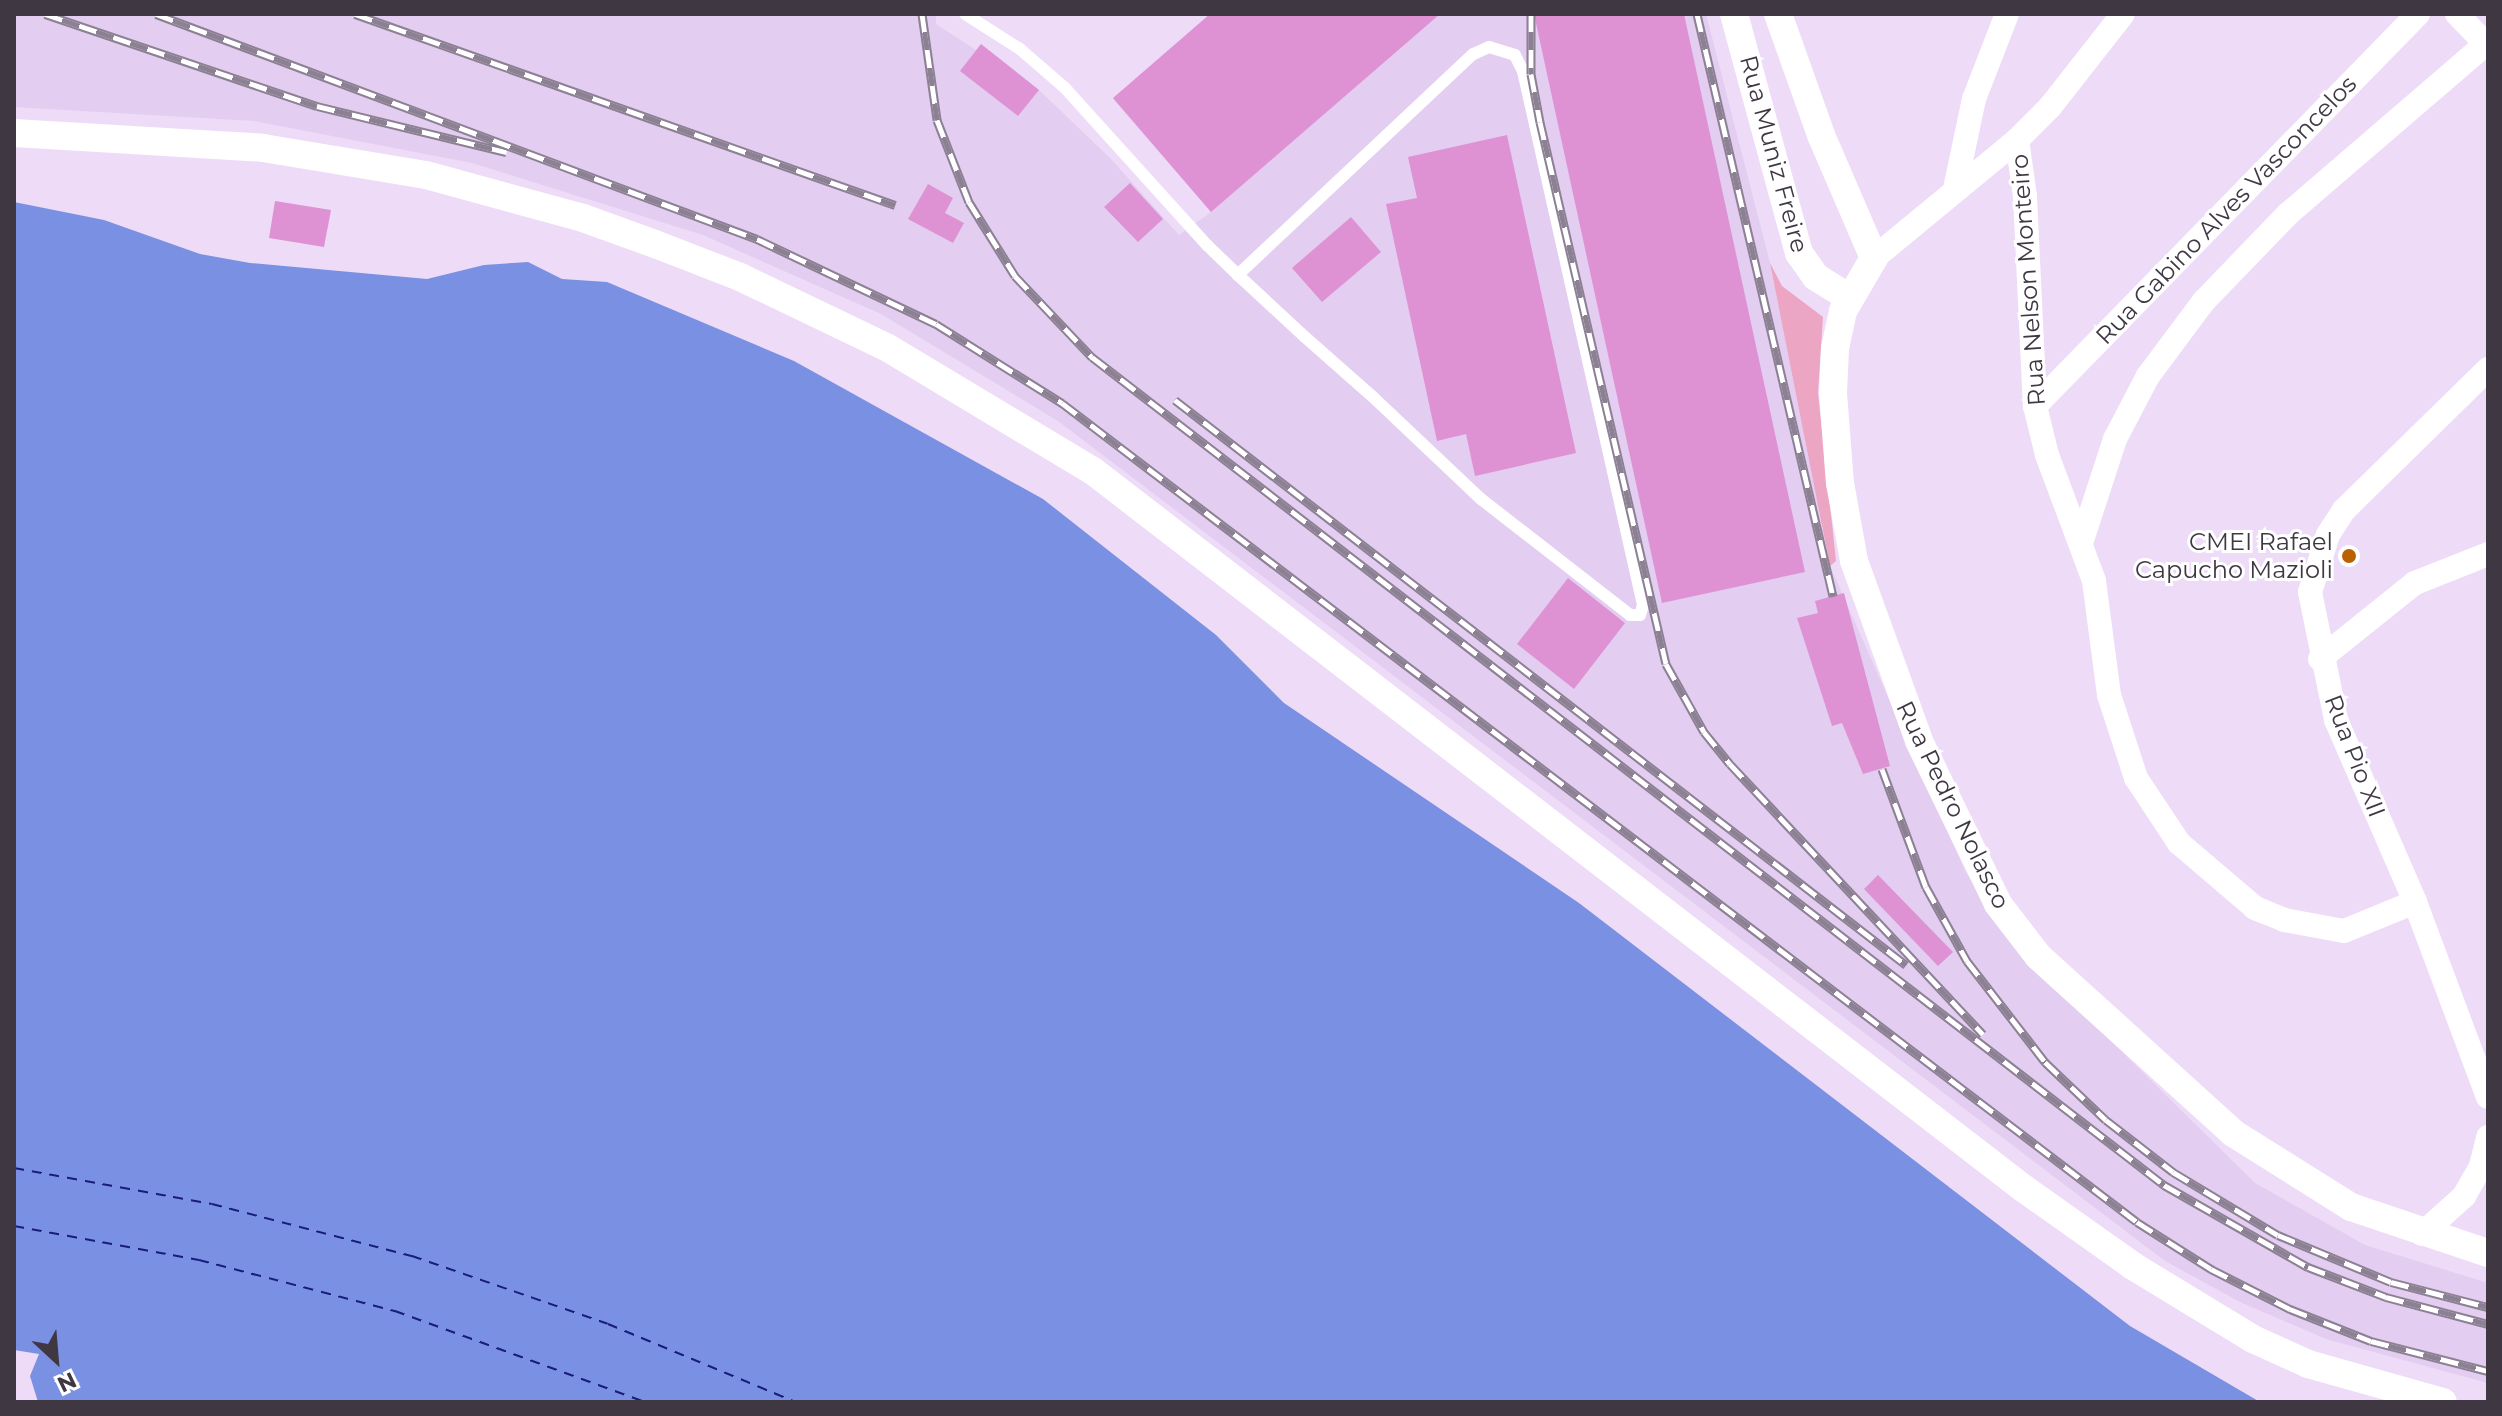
<!DOCTYPE html>
<html>
<head>
<meta charset="utf-8">
<style>
	body { margin:0 }
	#map { position:relative; width:2502px; height:1416px; overflow:hidden; background:#eddbf8; font-family:Montserrat,sans-serif }
	div>[style] { position:absolute }
	.built>* { inset:0; background:#e3cdf1 }
	.green>* { inset:0; background:#eca5c2 }
	.water>* { inset:0; background:#7a90e2 }
	.ferry>* { height:2px; margin-top:-1px; transform-origin:0; background:repeating-linear-gradient(90deg,#181c7b 0 10px,transparent 0 18px) }
	.building>* { inset:0; background:#df92d3 }
	.service>* { height:12px; margin:-6px; padding:0 6px; transform-origin:6px; border-radius:6px; background:#fff }
	.minor>* { height:24px; margin:-12px; padding:0 12px; transform-origin:12px; border-radius:12px; background:#fff }
	.tertiary>* { height:28px; margin:-14px; padding:0 14px; transform-origin:14px; border-radius:14px; background:#fff }
	.rail>* { height:9px; margin-top:-4.5px; transform-origin:0; background:repeating-linear-gradient(90deg,#fff 0 18px,#8c8093 0 36px); box-sizing:border-box; border-block:2px solid #8c8093 }
	.dots>* { width:22px; height:22px; translate:-50% -50%; box-sizing:border-box; border:4px solid #fff; border-radius:50% }
	span { translate:-50% -50%; white-space:nowrap; text-align:center; line-height:1.15; -webkit-text-stroke:6px #fff; paint-order:stroke }
	.street-label { font-size:24px; color:#3f3843 }
	.poi-label { font-size:24px; color:#3f3843 }
	.right { translate:-100% -50%; text-align:right }
	.frame { position:absolute; inset:0; border:16px solid #3f3843; pointer-events:none }
	.north { position:absolute; left:16px; top:1320px; width:80px; height:80px; -webkit-text-stroke:6px #fff; paint-order:stroke; rotate:154deg; font-size:22px; font-weight:700; line-height:32px; text-align:center; color:#3f3843 }
	.north::after { content:''; display:block; margin:auto; width:28px; height:36px; background:#3f3843; clip-path:polygon(50% 0,100% 100%,50% 72%,0 100%) }
</style>
</head>
<body>
<div id="map">
	<div class="built">
		<i style="clip-path:polygon(14px 14px,936px 14px,936px 24px,976px 50px,981px 44px,1039px 90px,1111px 159px,1179px 235px,1211px 212px,1113px 99px,1210px 14px,1706px 14px,1770px 263px,1830px 566px,1966px 873px,2026px 957px,2255px 1183px,2365px 1245px,2488px 1283px,2488px 1383px,2326px 1339px,2242px 1303px,2165px 1261px,1058px 421px,881px 314px,703px 235px,472px 163px,254px 121px,14px 107px)"></i>
	</div>
	<div class="green">
		<i style="clip-path:polygon(1770px 263px,1782px 286px,1823px 317px,1818px 393px,1836px 561px,1830px 566px)"></i>
	</div>
	<div class="water">
		<i style="clip-path:polygon(14px 202px,104px 220px,200px 254px,250px 263px,427px 279px,484px 265px,528px 262px,562px 279px,607px 282px,794px 361px,1043px 499px,1216px 635px,1284px 703px,1579px 903px,2130px 1326px,2260px 1402px,38px 1402px,30px 1376px,39px 1354px,14px 1350px)"></i>
	</div>
	<div class="ferry">
		<i style="left:14px;top:1168px;width:201px;rotate:10.3deg"></i>
		<i style="left:212px;top:1204px;width:207px;rotate:14.6deg"></i>
		<i style="left:412px;top:1256px;width:207px;rotate:19.1deg"></i>
		<i style="left:608px;top:1324px;width:203px;rotate:22.6deg"></i>
		<i style="left:14px;top:1226px;width:188px;rotate:10.4deg"></i>
		<i style="left:199px;top:1260px;width:203px;rotate:14.6deg"></i>
		<i style="left:395px;top:1311px;width:266px;rotate:20deg"></i>
	</div>
	<div class="building">
		<i style="clip-path:polygon(1210px 14px,1440px 14px,1211px 212px,1113px 98px)"></i>
		<i style="clip-path:polygon(1534px 14px,1684px 14px,1805px 572px,1662px 603px)"></i>
		<i style="clip-path:polygon(981px 44px,1039px 90px,1018px 116px,960px 71px)"></i>
		<i style="clip-path:polygon(1507px 135px,1576px 453px,1475px 476px,1466px 434px,1437px 441px,1386px 204px,1417px 198px,1408px 157px)"></i>
		<i style="clip-path:polygon(1130px 183px,1163px 219px,1138px 242px,1104px 207px)"></i>
		<i style="clip-path:polygon(928px 184px,953px 198px,945px 213px,964px 223px,953px 243px,908px 219px)"></i>
		<i style="clip-path:polygon(275px 201px,331px 210px,324px 247px,269px 238px)"></i>
		<i style="clip-path:polygon(1351px 217px,1381px 252px,1322px 302px,1292px 268px)"></i>
		<i style="clip-path:polygon(1568px 578px,1625px 623px,1574px 689px,1517px 644px)"></i>
		<i style="clip-path:polygon(1844px 593px,1890px 766px,1863px 774px,1842px 723px,1832px 726px,1797px 618px,1818px 613px,1815px 601px)"></i>
		<i style="clip-path:polygon(1878px 875px,1953px 952px,1938px 966px,1864px 889px)"></i>
	</div>
	<div class="service">
		<i style="left:965px;top:14px;width:65px;rotate:32.5deg"></i>
		<i style="left:1020px;top:49px;width:60px;rotate:40.9deg"></i>
		<i style="left:1065px;top:88px;width:212px;rotate:47.9deg"></i>
		<i style="left:1207px;top:245px;width:43px;rotate:44.1deg"></i>
		<i style="left:1238px;top:275px;width:91px;rotate:42.8deg"></i>
		<i style="left:1305px;top:337px;width:91px;rotate:41.4deg"></i>
		<i style="left:1373px;top:397px;width:149px;rotate:43.4deg"></i>
		<i style="left:1481px;top:499px;width:189px;rotate:37.9deg"></i>
		<i style="left:1630px;top:615px;width:10px"></i>
		<i style="left:1640px;top:615px;width:10px;rotate:-73deg"></i>
		<i style="left:1643px;top:605px;width:547px;rotate:-102.67deg"></i>
		<i style="left:1523px;top:71px;width:18px;rotate:-117deg"></i>
		<i style="left:1515px;top:55px;width:27px;rotate:-163deg"></i>
		<i style="left:1489px;top:47px;width:17px;rotate:156deg"></i>
		<i style="left:1473px;top:54px;width:323px;rotate:136.8deg"></i>
	</div>
	<div class="minor">
		<i style="left:2457px;top:14px;width:42px;rotate:46deg"></i>
		<i style="left:2017px;top:140px;width:57px;rotate:81.9deg"></i>
		<i style="left:2025px;top:196px;width:210px;rotate:87.3deg"></i>
		<i style="left:2035px;top:406px;width:50px;rotate:76.2deg"></i>
		<i style="left:2047px;top:455px;width:134px;rotate:69.5deg"></i>
		<i style="left:2094px;top:581px;width:115px;rotate:82.5deg"></i>
		<i style="left:2109px;top:695px;width:87px;rotate:72deg"></i>
		<i style="left:2136px;top:778px;width:78px;rotate:56.5deg"></i>
		<i style="left:2179px;top:843px;width:100px;rotate:40.5deg"></i>
		<i style="left:2255px;top:908px;width:31px;rotate:22deg"></i>
		<i style="left:2284px;top:920px;width:61px;rotate:10.4deg"></i>
		<i style="left:2344px;top:931px;width:77px;rotate:-22.2deg"></i>
		<i style="left:1955px;top:189px;width:92px;rotate:-78.1deg"></i>
		<i style="left:1974px;top:99px;width:91px;rotate:-68.8deg"></i>
		<i style="left:1874px;top:258px;width:185px;rotate:-39.5deg"></i>
		<i style="left:2017px;top:140px;width:47px;rotate:-45deg"></i>
		<i style="left:2050px;top:107px;width:118px;rotate:-51.9deg"></i>
		<i style="left:2488px;top:369px;width:202px;rotate:135.6deg"></i>
		<i style="left:2344px;top:510px;width:30px;rotate:123deg"></i>
		<i style="left:2328px;top:535px;width:60px;rotate:107.5deg"></i>
		<i style="left:2310px;top:592px;width:131px;rotate:78.5deg"></i>
		<i style="left:2336px;top:720px;width:198px;rotate:66.5deg"></i>
		<i style="left:2415px;top:902px;width:208px;rotate:69.5deg"></i>
		<i style="left:2035px;top:406px;width:548px;rotate:-45.67deg"></i>
		<i style="left:2082px;top:540px;width:106px;rotate:-71.9deg"></i>
		<i style="left:2115px;top:439px;width:71px;rotate:-62.4deg"></i>
		<i style="left:2148px;top:376px;width:94px;rotate:-53.3deg"></i>
		<i style="left:2204px;top:301px;width:121px;rotate:-46deg"></i>
		<i style="left:2288px;top:214px;width:264px;rotate:-40.7deg"></i>
		<i style="left:2320px;top:659px;width:122px;rotate:-38.7deg"></i>
		<i style="left:2415px;top:583px;width:79px;rotate:-21.7deg"></i>
		<i style="left:2422px;top:1234px;width:57px;rotate:-42.1deg"></i>
		<i style="left:2464px;top:1196px;width:34px;rotate:-60deg"></i>
		<i style="left:2481px;top:1166px;width:30px;rotate:-76deg"></i>
	</div>
	<div class="tertiary">
		<i style="left:1734px;top:14px;width:248px;rotate:74.8deg"></i>
		<i style="left:1799px;top:253px;width:29px;rotate:55deg"></i>
		<i style="left:1816px;top:277px;width:39px;rotate:32deg"></i>
		<i style="left:1778px;top:14px;width:128px;rotate:70.4deg"></i>
		<i style="left:1821px;top:135px;width:134px;rotate:66.7deg"></i>
		<i style="left:1874px;top:258px;width:61px;rotate:120.3deg"></i>
		<i style="left:1843px;top:311px;width:38px;rotate:102deg"></i>
		<i style="left:1835px;top:348px;width:45px;rotate:92.5deg"></i>
		<i style="left:1833px;top:393px;width:90px;rotate:85.6deg"></i>
		<i style="left:1840px;top:483px;width:79px;rotate:79.8deg"></i>
		<i style="left:1854px;top:561px;width:191px;rotate:70.1deg"></i>
		<i style="left:1919px;top:741px;width:181px;rotate:64.1deg"></i>
		<i style="left:1998px;top:904px;width:66px;rotate:52.4deg"></i>
		<i style="left:2038px;top:956px;width:263px;rotate:42.2deg"></i>
		<i style="left:2233px;top:1133px;width:139px;rotate:32.1deg"></i>
		<i style="left:2351px;top:1207px;width:145px;rotate:18.6deg"></i>
		<i style="left:14px;top:133px;width:249px;rotate:3.4deg"></i>
		<i style="left:263px;top:148px;width:165px;rotate:9.4deg"></i>
		<i style="left:426px;top:175px;width:163px;rotate:15.3deg"></i>
		<i style="left:583px;top:218px;width:77px;rotate:19.9deg"></i>
		<i style="left:655px;top:244px;width:91px;rotate:21.2deg"></i>
		<i style="left:740px;top:277px;width:164px;rotate:25.6deg"></i>
		<i style="left:888px;top:348px;width:239px;rotate:31deg"></i>
		<i style="left:1093px;top:471px;width:1174px;rotate:37.63deg"></i>
		<i style="left:2023px;top:1188px;width:135px;rotate:35.3deg"></i>
		<i style="left:2133px;top:1266px;width:140px;rotate:31.3deg"></i>
		<i style="left:2253px;top:1339px;width:60px;rotate:24.4deg"></i>
		<i style="left:2308px;top:1364px;width:140px;rotate:15.7deg"></i>
	</div>
	<div class="rail">
		<i style="left:45px;top:14px;width:287px;rotate:18.7deg"></i>
		<i style="left:317px;top:106px;width:195px;rotate:13.7deg"></i>
		<i style="left:156px;top:14px;width:642px;rotate:20.52deg"></i>
		<i style="left:757px;top:239px;width:198px;rotate:25.4deg"></i>
		<i style="left:936px;top:324px;width:149px;rotate:32.1deg"></i>
		<i style="left:1062px;top:403px;width:1351px;rotate:37.3deg"></i>
		<i style="left:2137px;top:1222px;width:88px;rotate:32.4deg"></i>
		<i style="left:2211px;top:1269px;width:89px;rotate:26.9deg"></i>
		<i style="left:2290px;top:1309px;width:87px;rotate:21.6deg"></i>
		<i style="left:2371px;top:1341px;width:121px;rotate:14.4deg"></i>
		<i style="left:355px;top:14px;width:573px;rotate:19.48deg"></i>
		<i style="left:922px;top:14px;width:107px;rotate:81.9deg"></i>
		<i style="left:937px;top:120px;width:88px;rotate:68.7deg"></i>
		<i style="left:969px;top:202px;width:87px;rotate:58.1deg"></i>
		<i style="left:1015px;top:276px;width:112px;rotate:46.5deg"></i>
		<i style="left:1092px;top:357px;width:1355px;rotate:37.68deg"></i>
		<i style="left:2164px;top:1185px;width:166px;rotate:29.7deg"></i>
		<i style="left:2308px;top:1267px;width:84px;rotate:21deg"></i>
		<i style="left:2386px;top:1297px;width:106px;rotate:14.8deg"></i>
		<i style="left:1531px;top:14px;width:60px;rotate:90deg"></i>
		<i style="left:1531px;top:74px;width:49px;rotate:79.4deg"></i>
		<i style="left:1540px;top:122px;width:556px;rotate:76.91deg"></i>
		<i style="left:1666px;top:664px;width:78px;rotate:60.8deg"></i>
		<i style="left:1704px;top:732px;width:41px;rotate:50.9deg"></i>
		<i style="left:1730px;top:764px;width:370px;rotate:46.9deg"></i>
		<i style="left:1697px;top:14px;width:598px;rotate:76.85deg"></i>
		<i style="left:1175px;top:400px;width:924px;rotate:37.7deg"></i>
		<i style="left:1882px;top:769px;width:126px;rotate:69.6deg"></i>
		<i style="left:1926px;top:887px;width:85px;rotate:61deg"></i>
		<i style="left:1967px;top:961px;width:128px;rotate:52.3deg"></i>
		<i style="left:2045px;top:1062px;width:84px;rotate:43.6deg"></i>
		<i style="left:2106px;top:1120px;width:85px;rotate:37.8deg"></i>
		<i style="left:2173px;top:1172px;width:122px;rotate:31deg"></i>
		<i style="left:2278px;top:1235px;width:122px;rotate:22.6deg"></i>
		<i style="left:2391px;top:1282px;width:100px;rotate:14.5deg"></i>
	</div>
	<div class="dots">
		<i style="left:2349px;top:556px;background:#ba5f02"></i>
	</div>
	<div class="street-label">
		<span style="left:1774px;top:154px;rotate:75deg">Rua Muniz Freire</span>
		<span style="left:2226px;top:210px;rotate:-46deg">Rua Gabino Alves Vasconcelos</span>
		<span style="left:2028px;top:280px;rotate:-94deg">Rua Nelson Monteiro</span>
		<span style="left:2355px;top:756px;rotate:69deg">Rua Pio XII</span>
		<span style="left:1953px;top:805px;rotate:64deg">Rua Pedro Nolasco</span>
	</div>
	<div class="poi-label">
		<span class="right" style="left:2333px;top:556px">CMEI Rafael<br>Capucho Mazioli</span>
	</div>
	<div class="frame"></div>
	<div class="north">N</div>
</div>
</body>
</html>
